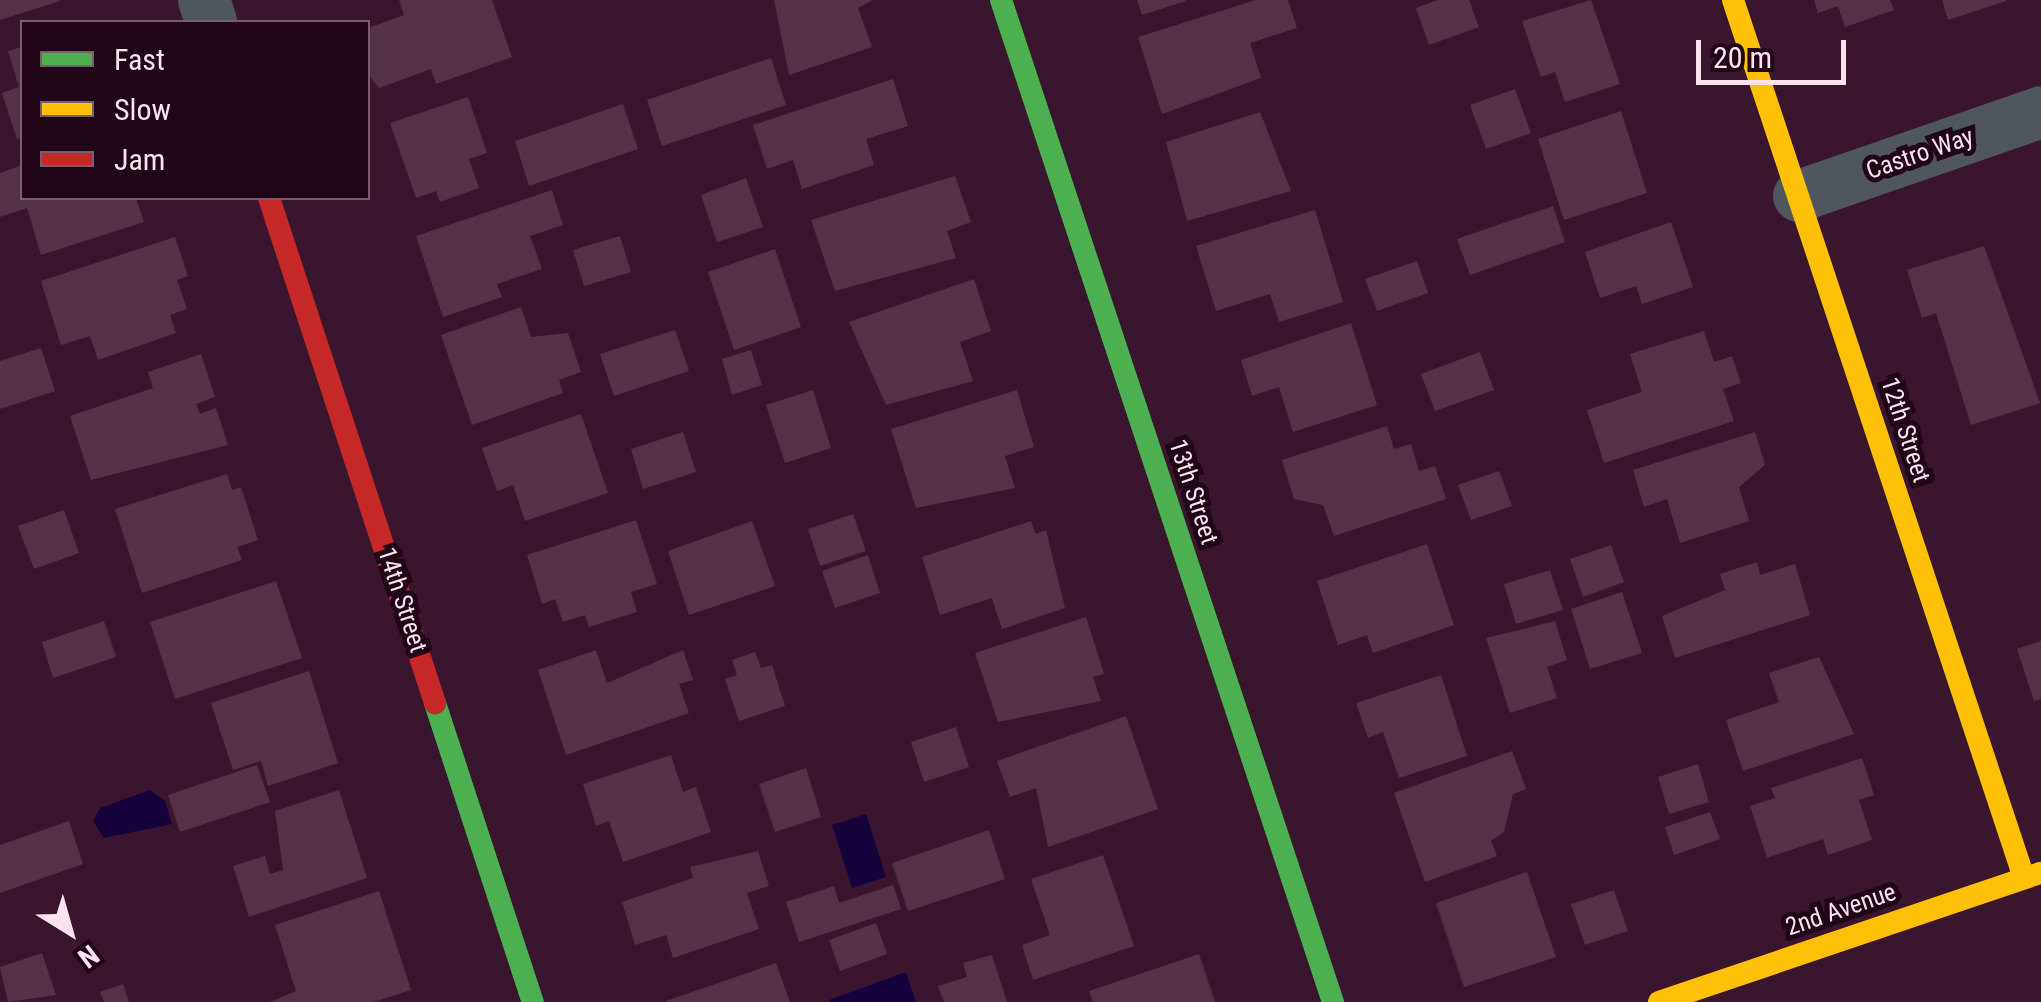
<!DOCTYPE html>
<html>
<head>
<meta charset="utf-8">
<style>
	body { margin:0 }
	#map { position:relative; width:2041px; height:1002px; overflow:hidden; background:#39162e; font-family:"Roboto Condensed",sans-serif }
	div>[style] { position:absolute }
	.water>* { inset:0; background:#15023d }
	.building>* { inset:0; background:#533248 }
	.street>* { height:52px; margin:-26px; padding:0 26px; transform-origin:26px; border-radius:26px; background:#50565d }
	.fast>* { height:22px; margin:-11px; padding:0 11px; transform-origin:11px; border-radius:11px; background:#4caf50 }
	.slow>* { height:22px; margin:-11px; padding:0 11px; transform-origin:11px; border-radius:11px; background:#ffc107 }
	.jam>* { height:22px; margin:-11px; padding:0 11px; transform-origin:11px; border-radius:11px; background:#c62828 }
	span { translate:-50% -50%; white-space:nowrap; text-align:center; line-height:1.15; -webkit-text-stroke:10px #200616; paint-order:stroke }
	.street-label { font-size:25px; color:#fae2ee }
	.legend { position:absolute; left:20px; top:20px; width:350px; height:180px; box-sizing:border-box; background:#200616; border:2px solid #775e6c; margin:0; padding:12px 18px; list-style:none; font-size:30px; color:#fae2ee }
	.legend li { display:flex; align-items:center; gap:20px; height:50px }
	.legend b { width:50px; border:2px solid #775e6c }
	.north { position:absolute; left:20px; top:882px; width:100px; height:100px; -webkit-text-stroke:8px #200616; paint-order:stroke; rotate:143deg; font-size:28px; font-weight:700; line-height:40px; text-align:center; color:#fae2ee }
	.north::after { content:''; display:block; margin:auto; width:35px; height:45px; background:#fae2ee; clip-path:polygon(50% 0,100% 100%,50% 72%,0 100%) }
	.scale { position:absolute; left:1696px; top:40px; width:150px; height:45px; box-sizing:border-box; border:5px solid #fae2ee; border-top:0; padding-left:12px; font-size:30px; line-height:35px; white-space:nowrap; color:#fae2ee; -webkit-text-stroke:8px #200616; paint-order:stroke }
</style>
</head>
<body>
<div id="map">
	<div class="water">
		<i style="clip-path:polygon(150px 790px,165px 801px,172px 824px,104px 838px,93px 821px,100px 808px)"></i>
		<i style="clip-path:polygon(866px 814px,886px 877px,852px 888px,832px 825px)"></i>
		<i style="clip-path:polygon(906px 972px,916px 1002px,830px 1002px,829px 1000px)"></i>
	</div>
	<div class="building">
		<i style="clip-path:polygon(0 0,60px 0,60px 1px,0 20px)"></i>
		<i style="clip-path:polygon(399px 0,492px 0,512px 57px,436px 84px,431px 69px,379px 88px,368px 74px,368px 28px,404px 15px)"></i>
		<i style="clip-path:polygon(774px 0,873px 0,858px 8px,872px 47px,789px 75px)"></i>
		<i style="clip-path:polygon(1137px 0,1185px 0,1186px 1px,1142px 15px)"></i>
		<i style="clip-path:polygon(1256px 0,1288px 0,1297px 28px,1250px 43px,1261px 78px,1162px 114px,1138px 37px)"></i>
		<i style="clip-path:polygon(1438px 0,1469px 0,1479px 27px,1429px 45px,1416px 8px)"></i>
		<i style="clip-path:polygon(1591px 0,1620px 84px,1565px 102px,1555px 72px,1541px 77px,1522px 21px)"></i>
		<i style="clip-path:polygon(1814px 0,1890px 0,1894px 10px,1845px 27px,1838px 6px,1818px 13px)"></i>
		<i style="clip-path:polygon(1942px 0,2006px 0,2006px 1px,1948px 20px)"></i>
		<i style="clip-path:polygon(22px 47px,22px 137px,17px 139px,2px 93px,19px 87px,8px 51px)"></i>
		<i style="clip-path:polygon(771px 58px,786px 105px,662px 146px,647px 100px)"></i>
		<i style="clip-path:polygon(893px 79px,908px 126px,866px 139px,874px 165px,802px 189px,793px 160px,767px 169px,753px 125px)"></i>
		<i style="clip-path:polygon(1515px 89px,1531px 133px,1486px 149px,1470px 105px)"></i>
		<i style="clip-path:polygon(468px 97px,487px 153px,469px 159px,479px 188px,440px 202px,436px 191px,416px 198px,390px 123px)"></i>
		<i style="clip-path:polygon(623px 104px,638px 149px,529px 186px,515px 141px)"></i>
		<i style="clip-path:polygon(1621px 111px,1647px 193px,1564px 220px,1538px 139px)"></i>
		<i style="clip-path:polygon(1260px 112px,1291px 191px,1187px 221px,1166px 142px)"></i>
		<i style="clip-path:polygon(22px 165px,22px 198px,136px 198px,144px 222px,41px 255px,27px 208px,0 217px,0 173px)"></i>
		<i style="clip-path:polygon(955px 176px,971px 222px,947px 231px,956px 258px,835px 291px,811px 220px)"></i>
		<i style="clip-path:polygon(746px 178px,763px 227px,717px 242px,701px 195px)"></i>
		<i style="clip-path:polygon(552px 190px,563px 225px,530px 236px,542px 269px,497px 284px,502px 297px,443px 317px,416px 236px)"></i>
		<i style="clip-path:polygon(1553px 206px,1565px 242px,1470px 275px,1457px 239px)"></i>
		<i style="clip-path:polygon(1315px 210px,1343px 302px,1279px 322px,1270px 294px,1216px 311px,1196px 246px)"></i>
		<i style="clip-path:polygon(1671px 222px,1693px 287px,1642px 304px,1636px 286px,1600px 298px,1585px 252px)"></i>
		<i style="clip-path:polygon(620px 236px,631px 272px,584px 286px,573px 250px)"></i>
		<i style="clip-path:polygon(175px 237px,188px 276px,177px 280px,187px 309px,170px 315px,176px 333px,98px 360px,90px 336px,61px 345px,41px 281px)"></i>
		<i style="clip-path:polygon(1984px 246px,2040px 403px,1971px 425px,1936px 313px,1922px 318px,1907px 270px)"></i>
		<i style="clip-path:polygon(775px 249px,801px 327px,734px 350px,708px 272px)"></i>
		<i style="clip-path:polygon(1417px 261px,1428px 293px,1377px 311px,1365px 279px)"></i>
		<i style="clip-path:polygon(974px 279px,991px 331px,960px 342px,973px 381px,886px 405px,849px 322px)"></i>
		<i style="clip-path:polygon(521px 307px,531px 337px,568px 333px,581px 372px,559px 380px,563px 393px,472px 425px,441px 335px)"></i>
		<i style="clip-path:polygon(1351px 323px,1377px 405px,1293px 432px,1279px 387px,1252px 396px,1241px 360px)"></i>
		<i style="clip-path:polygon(675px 330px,689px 371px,614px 396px,600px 354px)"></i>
		<i style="clip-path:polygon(1704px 331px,1714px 362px,1732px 356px,1741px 383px,1723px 389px,1734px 421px,1604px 463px,1587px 410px,1642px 392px,1630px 354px)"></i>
		<i style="clip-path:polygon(41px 348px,55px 391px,0 409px,0 361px)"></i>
		<i style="clip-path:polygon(751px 350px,762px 385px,732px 395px,722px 359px)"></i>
		<i style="clip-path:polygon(1480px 352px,1494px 390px,1435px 411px,1421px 374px)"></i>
		<i style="clip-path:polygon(201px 354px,215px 397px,196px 404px,200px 414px,216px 408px,228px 445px,91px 480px,70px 416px,153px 388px,148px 372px)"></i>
		<i style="clip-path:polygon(813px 390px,831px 448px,785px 463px,766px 405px)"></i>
		<i style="clip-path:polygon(1017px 390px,1034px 447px,1005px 456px,1015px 488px,916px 508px,891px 429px)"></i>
		<i style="clip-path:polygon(581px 414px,608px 493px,525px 521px,513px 485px,497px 491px,482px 448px)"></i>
		<i style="clip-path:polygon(1387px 426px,1394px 449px,1411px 444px,1419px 471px,1435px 466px,1446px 499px,1334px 536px,1323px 505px,1294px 499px,1282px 460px)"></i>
		<i style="clip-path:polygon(683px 432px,696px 472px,643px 489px,631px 449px)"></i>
		<i style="clip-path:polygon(1755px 432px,1765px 465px,1739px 487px,1749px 521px,1680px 543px,1667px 499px,1644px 507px,1633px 470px)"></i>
		<i style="clip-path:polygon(1499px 471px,1512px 506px,1471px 520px,1458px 485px)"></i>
		<i style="clip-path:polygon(227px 474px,232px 490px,241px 487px,258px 540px,237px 547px,242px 560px,142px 593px,115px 509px)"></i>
		<i style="clip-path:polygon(64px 510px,79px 553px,34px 569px,18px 526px)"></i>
		<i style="clip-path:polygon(853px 514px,866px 551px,820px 566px,808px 529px)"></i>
		<i style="clip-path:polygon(636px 520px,657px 584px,631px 592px,637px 612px,589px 627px,585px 615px,563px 622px,555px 599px,542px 604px,527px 555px)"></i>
		<i style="clip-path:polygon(752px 521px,775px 586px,689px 615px,668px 551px)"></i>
		<i style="clip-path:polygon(1031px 521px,1036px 534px,1046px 530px,1065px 608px,1002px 629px,992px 598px,940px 615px,922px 557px)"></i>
		<i style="clip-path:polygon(1427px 544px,1454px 625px,1373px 653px,1367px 635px,1338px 645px,1317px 581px)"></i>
		<i style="clip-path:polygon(1611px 545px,1624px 582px,1583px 597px,1570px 559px)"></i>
		<i style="clip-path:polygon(868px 555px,880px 593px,835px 608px,822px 571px)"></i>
		<i style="clip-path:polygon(1757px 562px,1760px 575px,1795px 564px,1810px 615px,1675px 658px,1662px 616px,1725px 590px,1720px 574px)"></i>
		<i style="clip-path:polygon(1550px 570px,1563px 610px,1516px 624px,1504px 584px)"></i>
		<i style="clip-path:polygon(276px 581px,302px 658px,175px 699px,150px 622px)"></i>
		<i style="clip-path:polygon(1622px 592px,1642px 653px,1590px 669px,1571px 609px)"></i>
		<i style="clip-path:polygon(1086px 617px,1104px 674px,1093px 677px,1101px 701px,998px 722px,975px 653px)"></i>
		<i style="clip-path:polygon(104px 621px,116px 657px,53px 678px,42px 642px)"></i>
		<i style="clip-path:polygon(1555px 621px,1567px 660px,1547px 667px,1557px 698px,1510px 713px,1486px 638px)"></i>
		<i style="clip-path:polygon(2041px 641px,2041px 699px,2034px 701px,2017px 649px)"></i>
		<i style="clip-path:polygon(596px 650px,607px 683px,683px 650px,693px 680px,679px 684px,689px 713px,566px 755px,538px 670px)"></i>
		<i style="clip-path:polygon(755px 652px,761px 668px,772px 665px,785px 706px,739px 721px,725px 679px,737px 675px,732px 660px)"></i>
		<i style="clip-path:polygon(1819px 657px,1854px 734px,1743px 771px,1726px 720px,1779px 702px,1769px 673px)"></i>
		<i style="clip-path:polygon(309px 671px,338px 763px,268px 786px,261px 761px,233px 770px,211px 703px)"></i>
		<i style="clip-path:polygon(1441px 675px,1467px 756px,1399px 778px,1383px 732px,1368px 738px,1356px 703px)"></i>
		<i style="clip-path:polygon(1126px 716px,1158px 809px,1048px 847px,1036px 788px,1010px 797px,997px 761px)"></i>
		<i style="clip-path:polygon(956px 727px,969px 767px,924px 782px,911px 742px)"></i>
		<i style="clip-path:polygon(1512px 751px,1526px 789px,1513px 794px,1504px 832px,1491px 841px,1497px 856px,1425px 882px,1394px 793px)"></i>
		<i style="clip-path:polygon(671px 755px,683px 792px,696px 787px,711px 832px,623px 862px,609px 821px,596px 826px,583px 784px)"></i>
		<i style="clip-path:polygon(1862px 758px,1874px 795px,1859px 800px,1872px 840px,1828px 855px,1823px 839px,1767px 858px,1750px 806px,1775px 798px,1771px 788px)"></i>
		<i style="clip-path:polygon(1698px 764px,1709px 802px,1669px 814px,1658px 777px)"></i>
		<i style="clip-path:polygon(257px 765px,270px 802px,180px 832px,168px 795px)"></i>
		<i style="clip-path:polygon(806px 768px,821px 817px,775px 832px,759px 784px)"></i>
		<i style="clip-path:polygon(339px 790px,367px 878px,249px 917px,233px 866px,265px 856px,270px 874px,283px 870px,275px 811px)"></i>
		<i style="clip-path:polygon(1710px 812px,1720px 839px,1674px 855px,1665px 827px)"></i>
		<i style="clip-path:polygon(69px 821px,83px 864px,0 893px,0 845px)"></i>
		<i style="clip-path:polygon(989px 830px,1005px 879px,908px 911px,892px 863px)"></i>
		<i style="clip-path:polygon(758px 851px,769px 886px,747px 893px,759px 929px,673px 958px,666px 935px,635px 945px,622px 902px,693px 878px,690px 867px)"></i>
		<i style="clip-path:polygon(1103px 855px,1134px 946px,1033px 980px,1022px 945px,1050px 935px,1031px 879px)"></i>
		<i style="clip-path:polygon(1527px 872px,1556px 957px,1464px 987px,1436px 903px)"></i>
		<i style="clip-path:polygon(893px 885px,901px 909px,799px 942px,786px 902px,834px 886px,839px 903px)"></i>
		<i style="clip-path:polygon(1614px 890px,1628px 931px,1585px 945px,1571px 904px)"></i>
		<i style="clip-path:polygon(379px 891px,411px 990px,374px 1002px,270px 1002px,296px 991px,275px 925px)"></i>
		<i style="clip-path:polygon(876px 923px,887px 954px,840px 971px,829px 940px)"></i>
		<i style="clip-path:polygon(42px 953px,56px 995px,8px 1002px,0 967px)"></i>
		<i style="clip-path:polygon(1199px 954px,1215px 1002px,1093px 1002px,1089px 991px)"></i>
		<i style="clip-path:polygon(992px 955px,1007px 1002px,944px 1002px,938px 986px,967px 977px,963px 963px)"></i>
		<i style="clip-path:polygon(776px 963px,790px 1002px,666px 1002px,666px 1001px)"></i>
		<i style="clip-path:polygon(123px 984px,129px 1002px,104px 1002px,100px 992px)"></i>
	</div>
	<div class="street">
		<i style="left:204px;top:0;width:23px;rotate:72deg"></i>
		<i style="left:1799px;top:196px;width:256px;rotate:-19.1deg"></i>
	</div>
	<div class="fast">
		<i style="left:1001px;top:0;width:1056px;rotate:71.67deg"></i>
		<i style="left:435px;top:703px;width:315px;rotate:71.9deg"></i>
	</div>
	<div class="slow">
		<i style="left:1733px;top:0;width:925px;rotate:71.66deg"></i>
		<i style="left:1659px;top:1002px;width:403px;rotate:-18.7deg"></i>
	</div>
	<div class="jam">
		<i style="left:269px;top:198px;width:532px;rotate:71.8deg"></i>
	</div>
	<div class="street-label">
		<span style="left:1920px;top:154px;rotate:-19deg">Castro Way</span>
		<span style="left:1905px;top:430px;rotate:72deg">12th Street</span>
		<span style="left:1193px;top:492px;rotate:72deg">13th Street</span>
		<span style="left:402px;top:600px;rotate:72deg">14th Street</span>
		<span style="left:1841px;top:910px;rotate:-19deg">2nd Avenue</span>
	</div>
	<ul class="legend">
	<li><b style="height:12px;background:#4caf50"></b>Fast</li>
	<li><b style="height:12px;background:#ffc107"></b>Slow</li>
	<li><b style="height:12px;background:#c62828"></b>Jam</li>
	</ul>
	<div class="north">N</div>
	<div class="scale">20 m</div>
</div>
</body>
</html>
